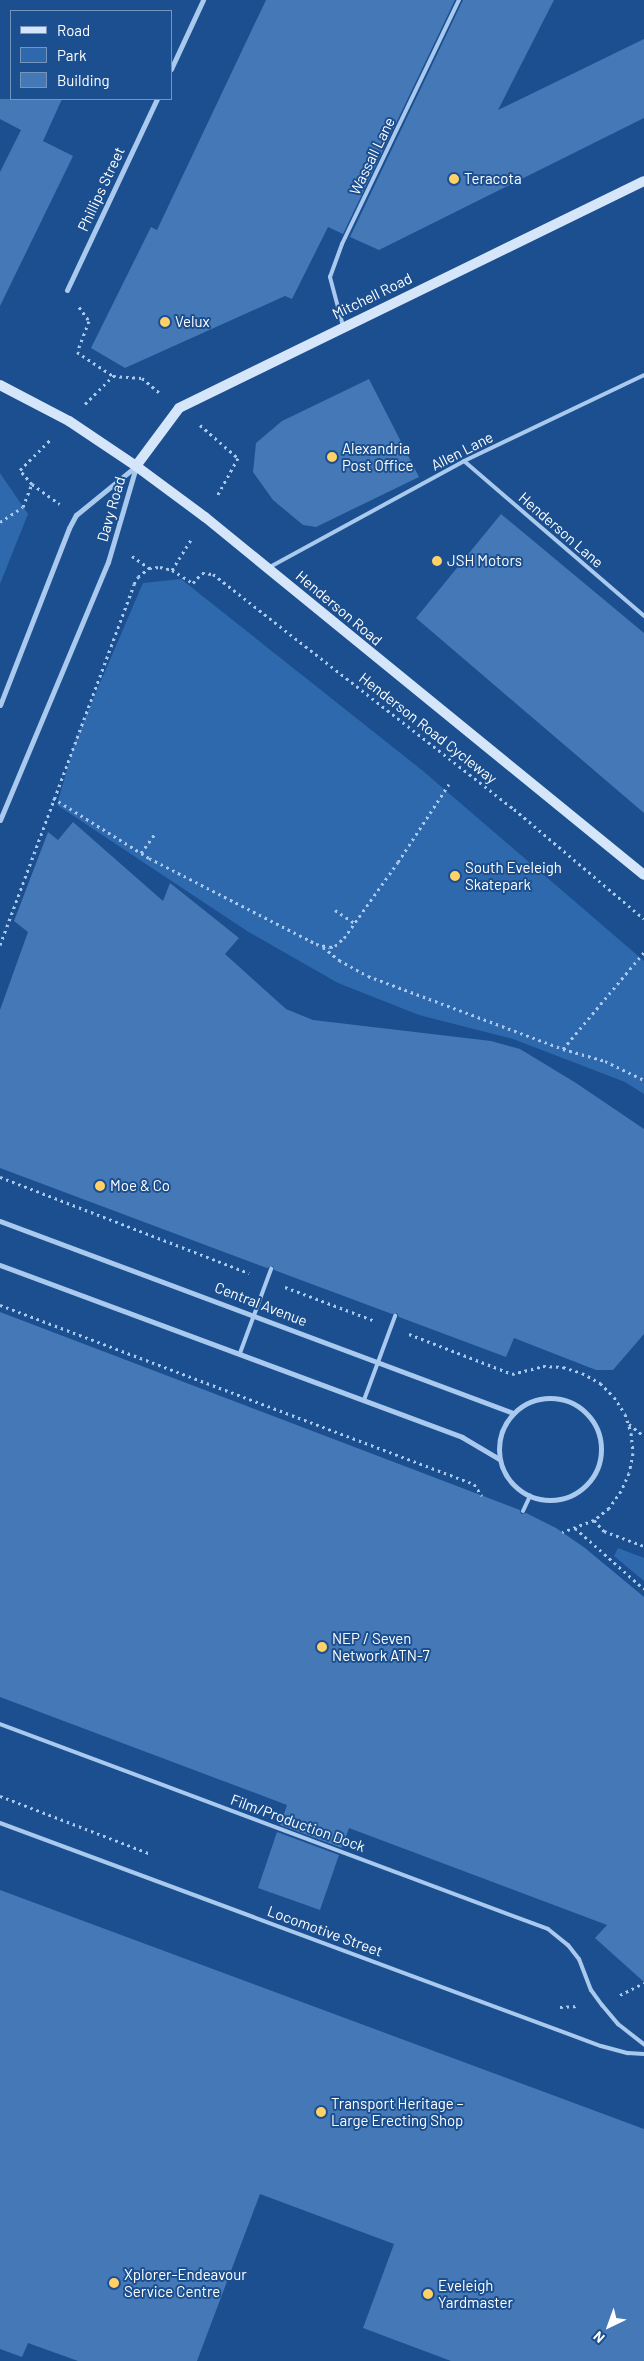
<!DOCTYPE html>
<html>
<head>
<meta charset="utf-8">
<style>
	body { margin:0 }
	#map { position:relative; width:644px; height:2361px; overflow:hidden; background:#1b4f8f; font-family:Barlow,sans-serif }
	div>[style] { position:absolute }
	.green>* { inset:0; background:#2e69ad }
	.building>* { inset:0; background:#4478b7 }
	.path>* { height:3px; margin-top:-1.5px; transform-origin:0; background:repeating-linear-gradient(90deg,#a9c9ee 0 2.5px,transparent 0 6.5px) }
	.lane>* { height:4px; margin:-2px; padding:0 2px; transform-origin:2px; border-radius:2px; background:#a9c9ee }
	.street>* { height:5px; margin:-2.5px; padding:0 2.5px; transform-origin:2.5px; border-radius:2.5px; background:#a9c9ee }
	.street>.ring { margin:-2.5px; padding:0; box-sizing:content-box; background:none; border:5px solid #a9c9ee; border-radius:50% }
	.secondary>* { height:10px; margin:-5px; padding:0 5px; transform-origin:5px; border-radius:5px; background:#d6e6fa }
	.dots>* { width:14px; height:14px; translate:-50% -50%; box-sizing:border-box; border:2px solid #1b4f8f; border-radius:50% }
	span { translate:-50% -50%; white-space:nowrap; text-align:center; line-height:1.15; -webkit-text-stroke:4px #1b4f8f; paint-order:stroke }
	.street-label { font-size:15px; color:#fff }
	.poi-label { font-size:15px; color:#fff }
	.left { translate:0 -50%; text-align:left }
	.legend { position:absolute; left:10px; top:10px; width:162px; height:90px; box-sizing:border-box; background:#1b4f8f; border:1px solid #7695bc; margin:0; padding:6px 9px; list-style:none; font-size:15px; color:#fff }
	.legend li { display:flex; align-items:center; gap:10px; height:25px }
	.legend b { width:25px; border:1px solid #7695bc }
	.north { position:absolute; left:584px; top:2301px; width:50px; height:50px; -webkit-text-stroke:4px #1b4f8f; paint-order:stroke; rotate:222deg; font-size:14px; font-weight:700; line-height:20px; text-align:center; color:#fff }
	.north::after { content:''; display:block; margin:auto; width:18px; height:22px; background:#fff; clip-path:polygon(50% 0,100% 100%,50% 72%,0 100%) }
</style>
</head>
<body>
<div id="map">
	<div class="green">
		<i style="clip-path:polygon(0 473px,28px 514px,0 584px)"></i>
		<i style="clip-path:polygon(181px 579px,423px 771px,644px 961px,644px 1094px,625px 1082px,513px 1039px,419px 1015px,338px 983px,247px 931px,57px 805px,75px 741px,143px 583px)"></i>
		<i style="clip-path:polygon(618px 1548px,644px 1558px,644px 1581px,614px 1556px)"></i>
	</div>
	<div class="building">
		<i style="clip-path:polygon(266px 0,455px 0,343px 234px,328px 227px,292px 299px,285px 296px,125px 368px,91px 348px,151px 227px,157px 230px)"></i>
		<i style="clip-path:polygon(463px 0,554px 0,498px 110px,644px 39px,644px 118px,379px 250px,350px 237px)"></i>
		<i style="clip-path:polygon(0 99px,62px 99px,43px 141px,73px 156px,0 306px,0 172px,21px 130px,0 119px)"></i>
		<i style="clip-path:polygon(369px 379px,419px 477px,316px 527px,303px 525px,273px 500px,253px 472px,256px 443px,282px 421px)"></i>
		<i style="clip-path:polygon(501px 514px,644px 633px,644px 813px,416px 618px)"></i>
		<i style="clip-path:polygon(73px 822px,163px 901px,170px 883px,239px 938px,225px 954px,286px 1009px,313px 1020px,491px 1041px,520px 1049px,576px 1083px,644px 1129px,644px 1334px,613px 1370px,596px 1370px,514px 1338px,506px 1357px,399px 1317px,397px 1313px,392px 1314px,274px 1270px,273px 1266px,267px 1268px,0 1168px,0 1010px,28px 932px,14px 921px,48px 832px,58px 840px)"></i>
		<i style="clip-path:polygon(0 1312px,520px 1510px,521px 1514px,526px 1513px,556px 1528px,585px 1548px,644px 1597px,644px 1982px,595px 1938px,607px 1925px,349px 1828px,342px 1848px,280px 1825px,287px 1805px,0 1697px)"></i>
		<i style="clip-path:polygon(277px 1832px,339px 1855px,320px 1910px,258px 1888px)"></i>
		<i style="clip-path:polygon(0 1890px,644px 2129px,644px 2361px,451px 2361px,363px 2328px,394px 2244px,260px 2194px,197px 2361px,78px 2361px,28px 2343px,22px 2357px,0 2349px)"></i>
	</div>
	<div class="path">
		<i style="left:79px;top:307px;width:17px;rotate:54deg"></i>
		<i style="left:89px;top:321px;width:33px;rotate:111deg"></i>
		<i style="left:77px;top:352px;width:43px;rotate:33.7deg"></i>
		<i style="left:113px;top:376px;width:29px;rotate:4deg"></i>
		<i style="left:142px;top:378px;width:23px;rotate:40deg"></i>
		<i style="left:85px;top:404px;width:40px;rotate:-45deg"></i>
		<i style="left:200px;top:425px;width:50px;rotate:41deg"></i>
		<i style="left:238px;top:458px;width:43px;rotate:118.9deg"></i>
		<i style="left:32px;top:484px;width:34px;rotate:36deg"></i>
		<i style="left:0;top:522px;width:27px;rotate:-33deg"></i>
		<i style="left:23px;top:507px;width:25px;rotate:-69deg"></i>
		<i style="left:32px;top:484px;width:18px;rotate:-131deg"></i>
		<i style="left:20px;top:470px;width:44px;rotate:-45deg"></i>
		<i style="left:132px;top:556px;width:21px;rotate:35deg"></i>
		<i style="left:172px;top:570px;width:38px;rotate:-58deg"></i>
		<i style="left:53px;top:798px;width:113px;rotate:32deg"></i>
		<i style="left:149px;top:858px;width:188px;rotate:27.2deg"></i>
		<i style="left:316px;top:944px;width:14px;rotate:12deg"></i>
		<i style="left:330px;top:947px;width:5px;rotate:-11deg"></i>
		<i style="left:335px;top:946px;width:12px;rotate:-42deg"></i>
		<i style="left:344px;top:938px;width:93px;rotate:-54.6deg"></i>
		<i style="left:398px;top:862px;width:93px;rotate:-56.8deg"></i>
		<i style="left:141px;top:853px;width:24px;rotate:-54deg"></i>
		<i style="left:335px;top:910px;width:23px;rotate:34deg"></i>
		<i style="left:0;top:945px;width:385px;rotate:-69.6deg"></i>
		<i style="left:134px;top:584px;width:8px;rotate:-60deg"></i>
		<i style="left:138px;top:577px;width:14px;rotate:-39deg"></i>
		<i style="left:149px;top:568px;width:11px;rotate:-5deg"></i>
		<i style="left:160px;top:567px;width:12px;rotate:14deg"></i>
		<i style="left:172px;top:570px;width:25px;rotate:32deg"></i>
		<i style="left:193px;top:583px;width:13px;rotate:-48deg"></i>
		<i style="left:202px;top:573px;width:11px;rotate:5deg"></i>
		<i style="left:213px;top:574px;width:382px;rotate:38deg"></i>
		<i style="left:514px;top:809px;width:170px;rotate:40.2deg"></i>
		<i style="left:323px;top:947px;width:21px;rotate:39deg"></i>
		<i style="left:339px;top:960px;width:33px;rotate:29deg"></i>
		<i style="left:368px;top:976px;width:208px;rotate:20.5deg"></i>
		<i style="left:563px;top:1049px;width:44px;rotate:15.9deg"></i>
		<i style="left:605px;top:1061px;width:43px;rotate:26deg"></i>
		<i style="left:563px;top:1049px;width:126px;rotate:-50.1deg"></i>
		<i style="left:0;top:1177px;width:267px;rotate:21.1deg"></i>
		<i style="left:285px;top:1287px;width:94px;rotate:20.6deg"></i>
		<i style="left:0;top:1305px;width:507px;rotate:20.69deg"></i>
		<i style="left:474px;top:1484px;width:14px;rotate:56deg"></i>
		<i style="left:409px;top:1334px;width:110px;rotate:21.2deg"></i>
		<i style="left:512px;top:1374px;width:32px;rotate:-14deg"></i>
		<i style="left:543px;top:1366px;width:20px;rotate:3deg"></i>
		<i style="left:563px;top:1367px;width:20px;rotate:18deg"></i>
		<i style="left:582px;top:1373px;width:21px;rotate:29deg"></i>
		<i style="left:600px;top:1383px;width:20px;rotate:45deg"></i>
		<i style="left:614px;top:1397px;width:20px;rotate:57deg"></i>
		<i style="left:625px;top:1414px;width:20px;rotate:72deg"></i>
		<i style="left:631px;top:1433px;width:20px;rotate:84deg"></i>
		<i style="left:633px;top:1453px;width:20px;rotate:101deg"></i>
		<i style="left:629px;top:1473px;width:20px;rotate:114deg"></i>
		<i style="left:621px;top:1491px;width:21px;rotate:125deg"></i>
		<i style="left:609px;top:1508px;width:19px;rotate:141deg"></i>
		<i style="left:594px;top:1520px;width:34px;rotate:159deg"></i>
		<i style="left:629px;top:1424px;width:19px;rotate:39deg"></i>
		<i style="left:594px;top:1520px;width:15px;rotate:48deg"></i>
		<i style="left:604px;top:1531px;width:43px;rotate:20.6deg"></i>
		<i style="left:575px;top:1528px;width:92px;rotate:41.5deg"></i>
		<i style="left:0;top:1796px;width:162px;rotate:21deg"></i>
		<i style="left:620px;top:1995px;width:27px;rotate:-27deg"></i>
		<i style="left:560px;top:2007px;width:18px;rotate:-3deg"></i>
	</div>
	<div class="lane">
		<i style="left:343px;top:326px;width:51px;rotate:-104.9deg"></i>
		<i style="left:330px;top:277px;width:35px;rotate:-70deg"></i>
		<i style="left:342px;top:244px;width:271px;rotate:-64.4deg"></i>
		<i style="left:464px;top:461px;width:238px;rotate:40.7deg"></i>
		<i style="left:268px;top:568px;width:223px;rotate:-28.6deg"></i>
		<i style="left:464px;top:461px;width:199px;rotate:-25.5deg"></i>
		<i style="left:240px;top:1353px;width:90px;rotate:-69.7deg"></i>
		<i style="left:364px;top:1400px;width:90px;rotate:-69.7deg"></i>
		<i style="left:523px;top:1511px;width:17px;rotate:-65deg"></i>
		<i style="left:0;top:1724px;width:585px;rotate:20.51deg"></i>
		<i style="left:548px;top:1929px;width:26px;rotate:39deg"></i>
		<i style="left:568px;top:1945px;width:18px;rotate:52deg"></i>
		<i style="left:579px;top:1959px;width:33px;rotate:69deg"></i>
		<i style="left:591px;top:1990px;width:19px;rotate:54deg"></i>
		<i style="left:602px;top:2005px;width:25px;rotate:50deg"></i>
		<i style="left:618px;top:2024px;width:33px;rotate:38deg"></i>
		<i style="left:0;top:1823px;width:641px;rotate:20.36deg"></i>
		<i style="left:601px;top:2046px;width:28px;rotate:15deg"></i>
		<i style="left:628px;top:2053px;width:16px;rotate:4deg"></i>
	</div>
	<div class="street">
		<i style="left:171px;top:69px;width:76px;rotate:-65.1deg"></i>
		<i style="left:67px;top:290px;width:211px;rotate:-64.8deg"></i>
		<i style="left:0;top:705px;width:190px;rotate:-68.7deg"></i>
		<i style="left:69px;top:528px;width:15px;rotate:-62deg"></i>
		<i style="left:76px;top:515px;width:77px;rotate:-39.2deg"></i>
		<i style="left:0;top:820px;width:280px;rotate:-67.3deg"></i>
		<i style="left:108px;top:562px;width:99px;rotate:-73.6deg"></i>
		<i style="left:0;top:1221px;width:548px;rotate:20.52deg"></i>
		<i style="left:0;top:1265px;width:493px;rotate:20.4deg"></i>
		<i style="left:462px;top:1437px;width:43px;rotate:30.7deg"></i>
		<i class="ring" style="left:499px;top:1398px;width:97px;height:97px"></i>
	</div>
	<div class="secondary">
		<i style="left:0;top:385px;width:78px;rotate:27.6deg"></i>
		<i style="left:69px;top:421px;width:81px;rotate:33.9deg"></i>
		<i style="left:136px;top:466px;width:86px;rotate:36.5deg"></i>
		<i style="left:205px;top:517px;width:566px;rotate:39.2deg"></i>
		<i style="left:136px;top:466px;width:72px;rotate:-53.4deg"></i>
		<i style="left:179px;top:408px;width:517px;rotate:-26.02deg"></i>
	</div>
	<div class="dots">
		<i style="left:454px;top:179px;background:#ffd166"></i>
		<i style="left:165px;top:322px;background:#ffd166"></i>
		<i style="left:332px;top:457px;background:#ffd166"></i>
		<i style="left:437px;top:561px;background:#ffd166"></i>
		<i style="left:455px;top:876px;background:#ffd166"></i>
		<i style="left:100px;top:1186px;background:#ffd166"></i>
		<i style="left:322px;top:1647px;background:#ffd166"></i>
		<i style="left:321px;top:2112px;background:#ffd166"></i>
		<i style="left:114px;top:2283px;background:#ffd166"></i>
		<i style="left:428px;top:2294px;background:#ffd166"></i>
	</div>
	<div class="street-label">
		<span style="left:372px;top:156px;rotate:-64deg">Wassall Lane</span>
		<span style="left:101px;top:189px;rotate:-65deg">Phillips Street</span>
		<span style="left:372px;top:296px;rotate:-26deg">Mitchell Road</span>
		<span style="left:462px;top:451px;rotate:-27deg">Allen Lane</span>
		<span style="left:111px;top:509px;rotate:-74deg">Davy Road</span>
		<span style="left:561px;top:530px;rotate:41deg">Henderson Lane</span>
		<span style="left:339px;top:608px;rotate:40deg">Henderson Road</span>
		<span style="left:428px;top:728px;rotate:38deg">Henderson Road Cycleway</span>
		<span style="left:261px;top:1304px;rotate:21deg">Central Avenue</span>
		<span style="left:298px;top:1823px;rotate:20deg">Film/Production Dock</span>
		<span style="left:325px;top:1931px;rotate:20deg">Locomotive Street</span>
	</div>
	<div class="poi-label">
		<span class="left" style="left:464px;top:179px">Teracota</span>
		<span class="left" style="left:175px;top:322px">Velux</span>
		<span class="left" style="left:342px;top:457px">Alexandria<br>Post Office</span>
		<span class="left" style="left:447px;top:561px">JSH Motors</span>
		<span class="left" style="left:465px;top:876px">South Eveleigh<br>Skatepark</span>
		<span class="left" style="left:110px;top:1186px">Moe &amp; Co</span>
		<span class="left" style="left:332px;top:1647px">NEP / Seven<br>Network ATN-7</span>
		<span class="left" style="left:331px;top:2112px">Transport Heritage –<br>Large Erecting Shop</span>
		<span class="left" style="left:124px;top:2283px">Xplorer-Endeavour<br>Service Centre</span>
		<span class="left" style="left:438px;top:2294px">Eveleigh<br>Yardmaster</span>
	</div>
	<ul class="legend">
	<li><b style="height:6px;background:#d6e6fa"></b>Road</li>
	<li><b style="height:14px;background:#2e69ad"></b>Park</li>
	<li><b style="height:14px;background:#4478b7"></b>Building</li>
	</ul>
	<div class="north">N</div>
</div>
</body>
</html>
